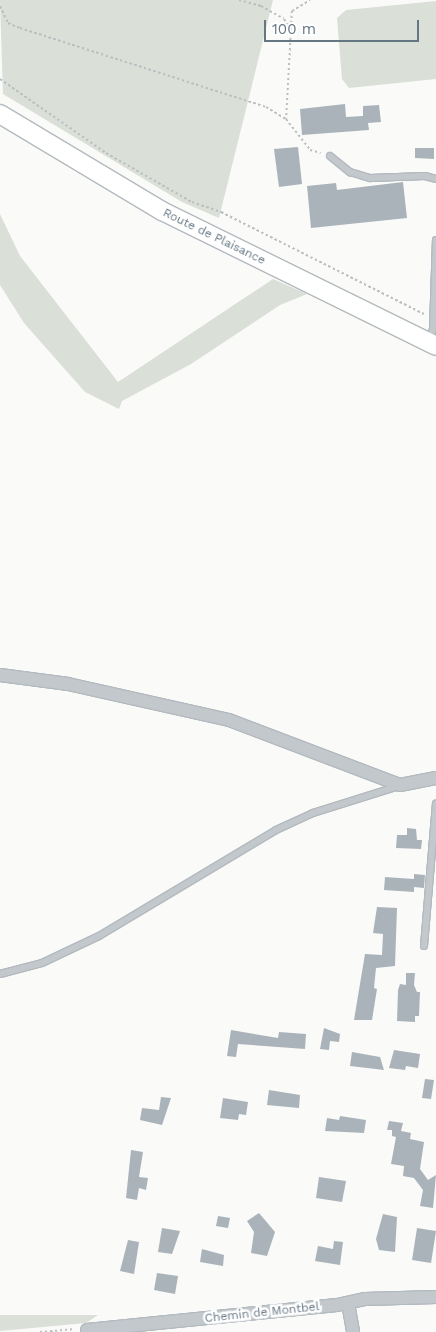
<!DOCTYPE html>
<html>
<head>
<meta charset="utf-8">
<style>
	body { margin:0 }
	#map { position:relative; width:436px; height:1332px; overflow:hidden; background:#fafaf8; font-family:"Work Sans",sans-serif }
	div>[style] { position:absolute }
	.green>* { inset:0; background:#dadfd7 }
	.building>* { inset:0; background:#aab3b9 }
	.path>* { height:2px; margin-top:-1px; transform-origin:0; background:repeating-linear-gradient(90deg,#bbbfc2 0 2.5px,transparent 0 5px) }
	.roads { filter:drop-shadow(1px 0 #b3babf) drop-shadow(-1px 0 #b3babf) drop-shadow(0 1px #b3babf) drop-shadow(0 -1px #b3babf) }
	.lane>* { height:6px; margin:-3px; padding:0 3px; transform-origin:3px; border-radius:3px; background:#c3c8cc }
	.street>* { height:12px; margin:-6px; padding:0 6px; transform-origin:6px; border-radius:6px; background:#c3c8cc }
	.secondary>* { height:18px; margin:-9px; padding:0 9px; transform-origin:9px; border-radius:9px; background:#fff }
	span { translate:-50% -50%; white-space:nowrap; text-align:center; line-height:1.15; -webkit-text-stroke:5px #fff; paint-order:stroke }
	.street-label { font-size:12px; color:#657683 }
	.scale { position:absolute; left:264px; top:20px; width:155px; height:22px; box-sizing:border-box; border:2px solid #657683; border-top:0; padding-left:6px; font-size:15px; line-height:18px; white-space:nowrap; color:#657683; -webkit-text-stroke:4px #fff; paint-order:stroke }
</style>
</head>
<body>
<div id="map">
	<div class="green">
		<i style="clip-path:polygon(0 0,273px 0,219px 218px,182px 202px,3px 94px)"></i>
		<i style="clip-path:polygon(436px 1px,436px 79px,349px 88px,342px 79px,337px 18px,346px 10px)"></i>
		<i style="clip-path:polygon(0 214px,20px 256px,118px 382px,273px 279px,307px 294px,280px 305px,191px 364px,122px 401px,119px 409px,85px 392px,24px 323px,0 285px)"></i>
		<i style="clip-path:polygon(0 1315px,98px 1315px,86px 1323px,0 1331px)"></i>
	</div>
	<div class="building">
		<i style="clip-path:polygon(345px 104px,346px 117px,363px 116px,363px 106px,379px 105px,381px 122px,368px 123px,369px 130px,302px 135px,300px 109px)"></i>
		<i style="clip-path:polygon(298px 147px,302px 184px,279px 187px,274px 149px)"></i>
		<i style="clip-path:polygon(415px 148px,434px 148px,434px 159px,415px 158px)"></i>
		<i style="clip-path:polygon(403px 182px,407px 218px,311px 228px,307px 186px,336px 183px,337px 190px)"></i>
		<i style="clip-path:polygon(407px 828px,416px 829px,417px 840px,422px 840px,421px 849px,396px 848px,397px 835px,407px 835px)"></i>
		<i style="clip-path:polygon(414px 874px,425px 875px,424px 888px,414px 887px,414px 892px,384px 890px,385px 877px,414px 879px)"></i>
		<i style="clip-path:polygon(377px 907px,397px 908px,395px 966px,376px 968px,374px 988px,377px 989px,372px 1020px,354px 1020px,365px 954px,382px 955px,383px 934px,373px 933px)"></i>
		<i style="clip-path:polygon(406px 973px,415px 973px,414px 985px,417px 992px,420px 992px,419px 1016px,415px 1016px,415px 1022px,397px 1021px,398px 990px,400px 984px,406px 985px)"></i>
		<i style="clip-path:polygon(324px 1028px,340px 1034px,339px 1042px,330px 1041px,329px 1050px,320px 1049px)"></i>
		<i style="clip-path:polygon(231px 1030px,278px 1038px,279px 1032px,306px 1034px,305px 1049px,238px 1044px,236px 1057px,227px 1056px)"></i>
		<i style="clip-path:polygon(394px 1050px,420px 1054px,418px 1068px,406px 1066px,405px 1070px,389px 1068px)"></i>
		<i style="clip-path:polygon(352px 1052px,380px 1057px,384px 1070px,350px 1066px)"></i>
		<i style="clip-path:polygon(425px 1079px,434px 1080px,431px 1099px,422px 1098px)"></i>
		<i style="clip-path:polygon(269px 1090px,300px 1095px,299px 1108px,267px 1105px)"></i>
		<i style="clip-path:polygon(161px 1097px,171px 1098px,162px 1125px,140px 1120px,142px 1108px,159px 1110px)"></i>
		<i style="clip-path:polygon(223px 1098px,248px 1102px,246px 1115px,239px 1114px,238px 1120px,220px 1118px)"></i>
		<i style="clip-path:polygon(340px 1116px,366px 1120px,364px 1133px,325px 1131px,327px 1118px,339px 1120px)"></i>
		<i style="clip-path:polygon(389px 1121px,403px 1123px,401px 1131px,411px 1133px,410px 1139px,424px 1142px,420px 1169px,428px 1180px,436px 1175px,433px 1208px,420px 1206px,423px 1190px,414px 1178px,403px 1176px,404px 1166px,391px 1164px,396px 1137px,392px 1136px,392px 1130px,387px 1130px)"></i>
		<i style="clip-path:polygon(131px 1150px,143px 1152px,139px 1177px,148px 1178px,146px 1190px,139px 1188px,137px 1200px,126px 1198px)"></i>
		<i style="clip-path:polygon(319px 1177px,346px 1181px,342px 1202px,316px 1198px)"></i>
		<i style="clip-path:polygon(259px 1213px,275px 1232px,267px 1256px,251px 1253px,254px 1232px,247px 1221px)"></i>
		<i style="clip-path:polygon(383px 1214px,397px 1217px,395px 1252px,379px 1250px,376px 1239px)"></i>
		<i style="clip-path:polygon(218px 1216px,230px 1218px,228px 1228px,216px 1226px)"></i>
		<i style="clip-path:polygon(162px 1228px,180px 1231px,172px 1254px,158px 1252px)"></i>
		<i style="clip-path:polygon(417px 1228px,436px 1231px,431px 1263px,412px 1260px)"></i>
		<i style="clip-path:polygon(128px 1240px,139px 1242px,134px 1274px,120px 1271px)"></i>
		<i style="clip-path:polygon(334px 1241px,343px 1242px,340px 1265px,315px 1261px,318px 1246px,333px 1249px)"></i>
		<i style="clip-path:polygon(202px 1249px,224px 1255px,223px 1266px,200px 1262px)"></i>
		<i style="clip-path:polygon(157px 1273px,178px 1276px,175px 1294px,154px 1290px)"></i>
	</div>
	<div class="path">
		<i style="left:239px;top:0;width:23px;rotate:15deg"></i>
		<i style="left:261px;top:6px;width:26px;rotate:29deg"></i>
		<i style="left:284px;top:19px;width:11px;rotate:52deg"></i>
		<i style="left:291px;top:28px;width:91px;rotate:93.1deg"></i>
		<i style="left:0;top:6px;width:19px;rotate:65deg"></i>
		<i style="left:8px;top:23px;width:13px;rotate:23deg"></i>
		<i style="left:20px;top:28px;width:258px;rotate:17.8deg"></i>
		<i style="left:266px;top:107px;width:23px;rotate:31deg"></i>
		<i style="left:286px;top:119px;width:39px;rotate:52deg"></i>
		<i style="left:310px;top:150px;width:11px;rotate:15deg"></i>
		<i style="left:291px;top:28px;width:17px;rotate:-87deg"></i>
		<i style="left:292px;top:11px;width:21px;rotate:-31deg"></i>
		<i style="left:0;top:79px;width:129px;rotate:34.9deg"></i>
		<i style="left:106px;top:153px;width:99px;rotate:29.7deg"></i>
		<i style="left:192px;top:202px;width:31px;rotate:19deg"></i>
		<i style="left:221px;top:212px;width:227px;rotate:26.7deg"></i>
		<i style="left:40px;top:1332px;width:35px;rotate:-5deg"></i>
	</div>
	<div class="roads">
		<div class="lane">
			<i style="left:330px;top:156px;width:26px;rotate:39deg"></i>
			<i style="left:350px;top:172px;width:21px;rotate:17deg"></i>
			<i style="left:370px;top:178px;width:55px;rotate:-2.1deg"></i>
			<i style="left:425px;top:176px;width:11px;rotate:15deg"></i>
			<i style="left:429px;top:342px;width:14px;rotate:-73deg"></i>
			<i style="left:433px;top:329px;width:89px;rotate:-88.1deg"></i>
			<i style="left:424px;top:946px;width:143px;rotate:-85.2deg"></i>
			<i style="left:0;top:974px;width:43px;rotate:-14.7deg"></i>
			<i style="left:42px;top:963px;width:63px;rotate:-25.3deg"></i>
			<i style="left:99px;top:936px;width:206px;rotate:-30.9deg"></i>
			<i style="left:276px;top:830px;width:41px;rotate:-24.7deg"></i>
			<i style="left:313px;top:813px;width:90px;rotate:-17.4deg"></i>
		</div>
		<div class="street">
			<i style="left:0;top:675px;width:69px;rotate:7.5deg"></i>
			<i style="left:68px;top:684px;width:165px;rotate:12.6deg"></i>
			<i style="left:229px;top:720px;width:183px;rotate:20.8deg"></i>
			<i style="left:400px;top:785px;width:37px;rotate:-11deg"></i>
			<i style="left:348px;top:1303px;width:29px;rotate:80deg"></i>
			<i style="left:87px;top:1330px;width:251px;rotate:-5.7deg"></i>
			<i style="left:337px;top:1305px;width:29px;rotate:-12deg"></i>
			<i style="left:365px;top:1299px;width:71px;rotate:-1.6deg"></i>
		</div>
		<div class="secondary">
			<i style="left:0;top:114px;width:189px;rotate:30.9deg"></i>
			<i style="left:162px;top:211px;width:305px;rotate:26.2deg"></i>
		</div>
	</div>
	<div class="street-label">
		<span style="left:214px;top:237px;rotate:26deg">Route de Plaisance</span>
		<span style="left:262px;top:1313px;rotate:-6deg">Chemin de Montbel</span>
	</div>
	<div class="scale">100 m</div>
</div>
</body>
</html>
